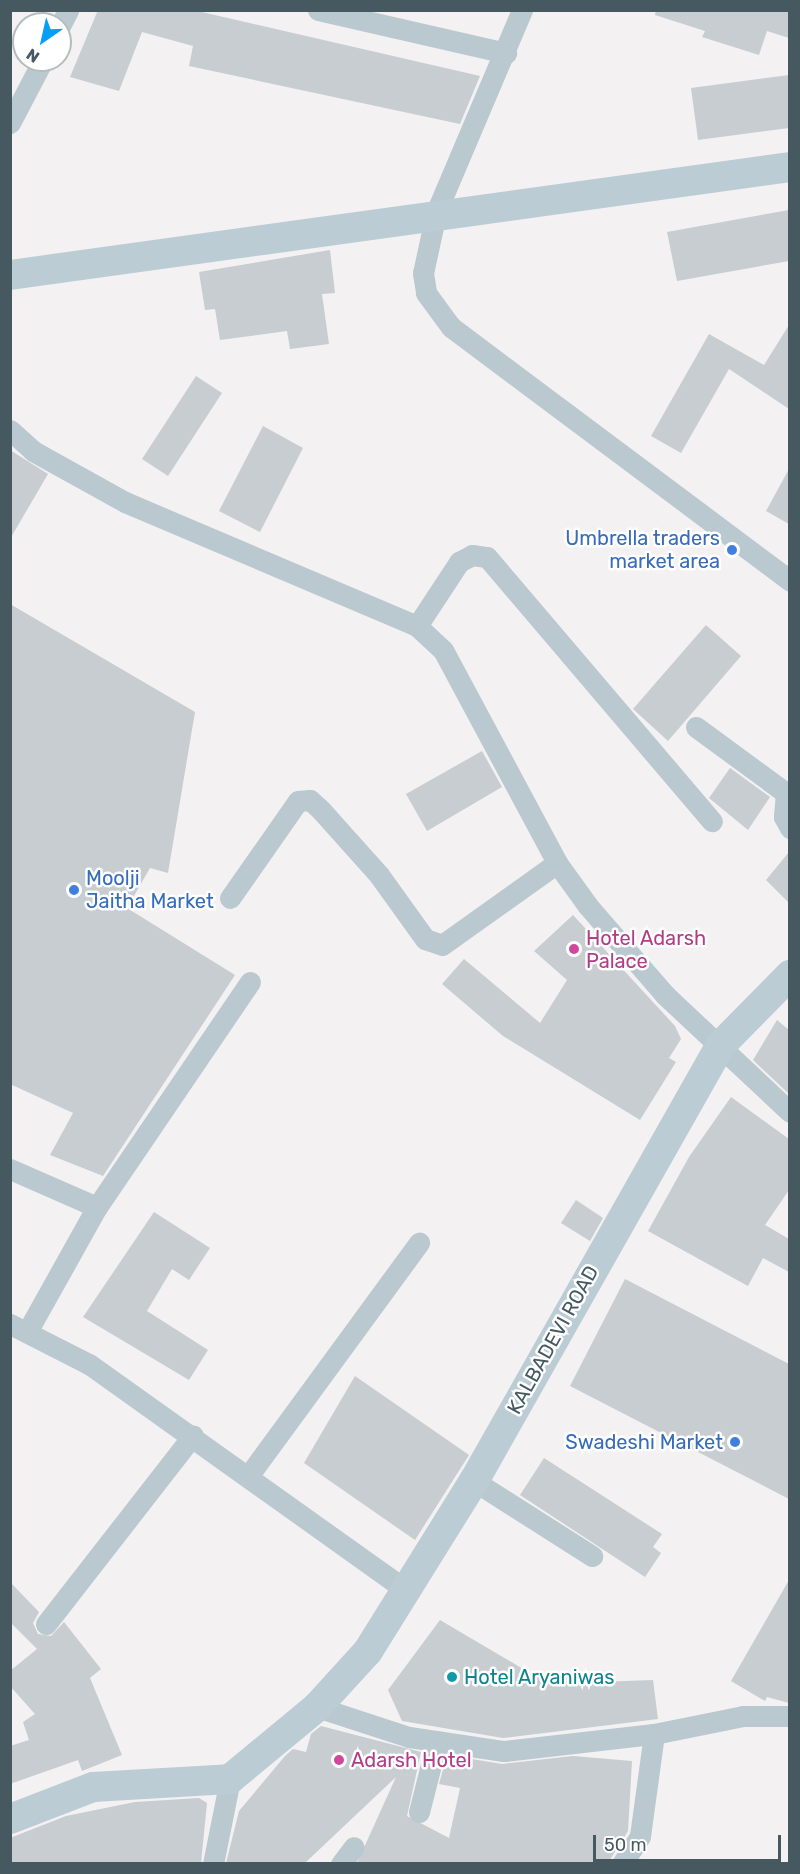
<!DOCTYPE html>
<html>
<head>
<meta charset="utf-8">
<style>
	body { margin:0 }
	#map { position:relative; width:800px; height:1874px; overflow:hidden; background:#f3f1f1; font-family:Rubik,sans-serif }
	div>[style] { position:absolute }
	.building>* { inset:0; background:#c7cdd1 }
	.street>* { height:21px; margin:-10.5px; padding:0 10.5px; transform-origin:10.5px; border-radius:10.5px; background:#bac9cf }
	.secondary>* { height:30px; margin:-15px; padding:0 15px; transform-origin:15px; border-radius:15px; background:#bbccd4 }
	.dots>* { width:16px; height:16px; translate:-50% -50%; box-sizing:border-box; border:3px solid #fff; border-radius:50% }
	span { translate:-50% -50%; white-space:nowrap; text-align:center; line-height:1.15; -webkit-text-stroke:5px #fff; paint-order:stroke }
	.shop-label { font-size:20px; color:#366cbe }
	.right { translate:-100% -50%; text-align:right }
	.left { translate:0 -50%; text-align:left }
	.hotel-label { font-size:20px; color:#b23c85 }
	.street-label { font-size:20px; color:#465960 }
	.culture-label { font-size:20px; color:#0d838f }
	.frame { position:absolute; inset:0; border:12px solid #465960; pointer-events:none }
	.north { position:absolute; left:12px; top:12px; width:60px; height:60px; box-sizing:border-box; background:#fff; border:2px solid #b5bdbf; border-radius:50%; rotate:214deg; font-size:16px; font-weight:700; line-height:24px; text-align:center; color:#465960 }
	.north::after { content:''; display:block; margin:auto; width:21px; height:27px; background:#069ef7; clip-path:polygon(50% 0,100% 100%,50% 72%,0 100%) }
	.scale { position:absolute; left:593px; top:1835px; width:188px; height:27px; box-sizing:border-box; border:3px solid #465960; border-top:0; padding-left:8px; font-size:18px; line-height:21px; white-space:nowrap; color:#465960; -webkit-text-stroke:4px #fff; paint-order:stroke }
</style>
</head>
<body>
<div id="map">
	<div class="building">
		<i style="clip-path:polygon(98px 10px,193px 10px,480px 76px,460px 124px,189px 66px,193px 46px,142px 32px,119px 91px,70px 77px)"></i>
		<i style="clip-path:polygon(656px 10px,789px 10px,789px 38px,767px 31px,759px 55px,702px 37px,705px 31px,655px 15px)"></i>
		<i style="clip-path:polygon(789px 75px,789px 128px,698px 140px,691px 88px)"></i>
		<i style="clip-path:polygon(789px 210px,789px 261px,677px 281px,667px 232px)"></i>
		<i style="clip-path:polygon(330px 250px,335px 293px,322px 294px,329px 344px,290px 349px,287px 331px,220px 340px,215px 309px,205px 310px,199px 272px)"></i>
		<i style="clip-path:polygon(789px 325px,789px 409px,729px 369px,681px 453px,651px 436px,709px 334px,764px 365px)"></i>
		<i style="clip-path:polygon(196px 376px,222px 393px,168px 476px,142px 459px)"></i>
		<i style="clip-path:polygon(263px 426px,303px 448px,260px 532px,219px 511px)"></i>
		<i style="clip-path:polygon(10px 450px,48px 474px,10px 539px)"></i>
		<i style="clip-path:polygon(789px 469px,789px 524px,766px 511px)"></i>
		<i style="clip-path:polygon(10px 604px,195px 712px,168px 873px,150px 868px,127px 908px,235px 975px,103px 1176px,50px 1155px,73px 1113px,10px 1084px)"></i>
		<i style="clip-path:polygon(706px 625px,741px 656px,668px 741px,633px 709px)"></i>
		<i style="clip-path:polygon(482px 751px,502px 787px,427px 831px,406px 794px)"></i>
		<i style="clip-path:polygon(730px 768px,770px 797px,748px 830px,709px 798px)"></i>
		<i style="clip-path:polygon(789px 852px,789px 903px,766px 880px)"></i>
		<i style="clip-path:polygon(573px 915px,675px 1026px,681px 1039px,669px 1058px,676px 1062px,640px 1120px,503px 1036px,442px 984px,464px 959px,540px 1023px,567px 980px,534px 951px)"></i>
		<i style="clip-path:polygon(777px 1020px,789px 1030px,789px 1094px,753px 1060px)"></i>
		<i style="clip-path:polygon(731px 1097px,789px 1139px,789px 1190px,765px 1225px,789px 1239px,789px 1272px,763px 1258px,748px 1286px,648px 1231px,689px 1157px)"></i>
		<i style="clip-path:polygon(576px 1200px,603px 1218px,590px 1241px,561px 1223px)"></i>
		<i style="clip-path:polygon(154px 1212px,210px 1248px,189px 1280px,172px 1269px,147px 1311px,208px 1350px,189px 1380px,83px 1317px)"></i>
		<i style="clip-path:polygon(625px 1279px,789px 1364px,789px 1499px,570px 1386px)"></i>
		<i style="clip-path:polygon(355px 1376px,469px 1455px,415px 1540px,304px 1463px)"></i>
		<i style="clip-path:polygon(544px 1458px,662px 1534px,653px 1547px,661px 1553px,645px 1577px,520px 1495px)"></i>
		<i style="clip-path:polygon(789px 1580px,789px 1703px,767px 1697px,765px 1701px,731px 1681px)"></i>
		<i style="clip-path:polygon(10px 1582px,39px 1612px,33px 1623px,38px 1634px,51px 1636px,64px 1622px,101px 1669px,90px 1678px,122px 1755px,82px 1771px,78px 1760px,10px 1784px,10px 1746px,29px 1740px,23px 1722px,35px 1714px,10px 1686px,10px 1671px,37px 1649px,10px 1622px)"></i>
		<i style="clip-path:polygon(440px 1620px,535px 1676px,567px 1672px,569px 1683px,653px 1680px,658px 1719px,503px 1738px,402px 1721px,388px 1690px)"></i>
		<i style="clip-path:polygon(321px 1726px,421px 1752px,407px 1816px,449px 1838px,460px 1788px,439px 1784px,447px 1755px,502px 1764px,573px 1756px,632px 1761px,628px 1831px,608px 1863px,357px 1863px,396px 1777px,305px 1863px,226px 1863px,239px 1811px,285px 1756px,293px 1749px,306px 1752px,311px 1734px)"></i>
		<i style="clip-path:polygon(199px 1798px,207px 1803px,201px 1863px,10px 1863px,10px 1838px,66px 1816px,135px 1802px)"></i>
	</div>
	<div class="street">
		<i style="left:318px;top:10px;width:193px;rotate:12.9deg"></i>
		<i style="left:522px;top:10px;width:220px;rotate:113deg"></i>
		<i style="left:436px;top:213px;width:61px;rotate:102.2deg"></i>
		<i style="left:423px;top:273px;width:20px;rotate:81deg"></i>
		<i style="left:426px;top:293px;width:42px;rotate:53.7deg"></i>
		<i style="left:451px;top:327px;width:424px;rotate:36.8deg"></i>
		<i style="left:60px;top:26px;width:18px;rotate:-63deg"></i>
		<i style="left:10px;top:123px;width:71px;rotate:-62.4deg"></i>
		<i style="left:10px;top:430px;width:31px;rotate:42deg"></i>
		<i style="left:33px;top:451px;width:105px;rotate:29deg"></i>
		<i style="left:125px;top:502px;width:317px;rotate:23deg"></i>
		<i style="left:417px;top:626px;width:35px;rotate:43deg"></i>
		<i style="left:443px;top:650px;width:242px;rotate:61.8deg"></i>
		<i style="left:557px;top:863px;width:53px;rotate:54.2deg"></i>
		<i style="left:588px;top:906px;width:118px;rotate:49.1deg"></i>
		<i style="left:665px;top:995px;width:171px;rotate:43.1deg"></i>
		<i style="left:417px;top:626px;width:77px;rotate:-56.7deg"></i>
		<i style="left:459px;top:562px;width:15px;rotate:-28deg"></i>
		<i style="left:472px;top:555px;width:15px;rotate:8deg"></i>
		<i style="left:487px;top:557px;width:347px;rotate:49.6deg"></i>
		<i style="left:696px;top:727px;width:112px;rotate:36.3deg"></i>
		<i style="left:786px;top:793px;width:24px;rotate:95deg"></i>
		<i style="left:784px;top:817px;width:13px;rotate:61deg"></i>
		<i style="left:230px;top:898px;width:118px;rotate:-55deg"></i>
		<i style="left:298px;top:801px;width:12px;rotate:-5deg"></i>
		<i style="left:310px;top:800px;width:13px;rotate:42deg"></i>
		<i style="left:320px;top:809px;width:89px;rotate:48.2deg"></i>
		<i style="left:379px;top:875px;width:79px;rotate:54.3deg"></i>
		<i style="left:425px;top:939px;width:18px;rotate:19deg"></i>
		<i style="left:442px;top:945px;width:141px;rotate:-35.5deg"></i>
		<i style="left:10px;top:1169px;width:95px;rotate:23.6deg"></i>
		<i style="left:10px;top:1324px;width:89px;rotate:26.9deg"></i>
		<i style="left:89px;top:1364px;width:389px;rotate:35.5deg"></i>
		<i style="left:27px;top:1332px;width:143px;rotate:-60.8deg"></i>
		<i style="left:97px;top:1207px;width:272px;rotate:-55.8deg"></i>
		<i style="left:249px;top:1475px;width:288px;rotate:-53.8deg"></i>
		<i style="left:474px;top:1481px;width:140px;rotate:32.4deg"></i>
		<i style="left:46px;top:1624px;width:239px;rotate:-52.1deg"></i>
		<i style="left:317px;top:1707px;width:97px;rotate:18.1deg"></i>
		<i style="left:409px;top:1737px;width:96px;rotate:8.4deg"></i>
		<i style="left:504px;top:1751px;width:151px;rotate:-6.5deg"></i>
		<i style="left:654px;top:1734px;width:91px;rotate:-11.4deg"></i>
		<i style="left:743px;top:1716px;width:47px"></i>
		<i style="left:419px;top:1812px;width:73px;rotate:-75.8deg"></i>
		<i style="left:213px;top:1864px;width:87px;rotate:-78.7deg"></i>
		<i style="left:341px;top:1864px;width:21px;rotate:-53deg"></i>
		<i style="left:622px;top:1864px;width:33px;rotate:-57deg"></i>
		<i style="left:640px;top:1836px;width:103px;rotate:-82.2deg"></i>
	</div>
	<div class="secondary">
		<i style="left:10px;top:275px;width:787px;rotate:-7.88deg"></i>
		<i style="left:10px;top:1819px;width:89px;rotate:-21.1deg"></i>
		<i style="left:93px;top:1787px;width:137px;rotate:-3.3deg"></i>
		<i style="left:230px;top:1779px;width:113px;rotate:-39.6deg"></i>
		<i style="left:317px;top:1707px;width:76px;rotate:-47.7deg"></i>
		<i style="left:368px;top:1651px;width:200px;rotate:-58.1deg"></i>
		<i style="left:474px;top:1481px;width:500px;rotate:-60.5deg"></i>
		<i style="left:720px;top:1046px;width:100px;rotate:-45.4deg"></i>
	</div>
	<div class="dots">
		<i style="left:732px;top:550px;background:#3f7fe0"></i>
		<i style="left:74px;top:890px;background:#3f7fe0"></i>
		<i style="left:574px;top:949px;background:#d1479c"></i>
		<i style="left:735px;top:1442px;background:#3f7fe0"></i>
		<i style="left:452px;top:1677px;background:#0f9aa8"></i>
		<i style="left:339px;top:1760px;background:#d1479c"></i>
	</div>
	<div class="shop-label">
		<span class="right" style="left:720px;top:550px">Umbrella traders<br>market area</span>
		<span class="left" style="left:86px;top:890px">Moolji<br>Jaitha Market</span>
		<span class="right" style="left:723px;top:1442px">Swadeshi Market</span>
	</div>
	<div class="hotel-label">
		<span class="left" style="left:586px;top:950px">Hotel Adarsh<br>Palace</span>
		<span class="left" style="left:351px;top:1760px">Adarsh Hotel</span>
	</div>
	<div class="street-label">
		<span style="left:553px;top:1340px;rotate:-61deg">KALBADEVI ROAD</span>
	</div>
	<div class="culture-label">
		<span class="left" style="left:464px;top:1677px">Hotel Aryaniwas</span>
	</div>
	<div class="frame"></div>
	<div class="north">N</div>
	<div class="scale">50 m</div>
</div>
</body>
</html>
